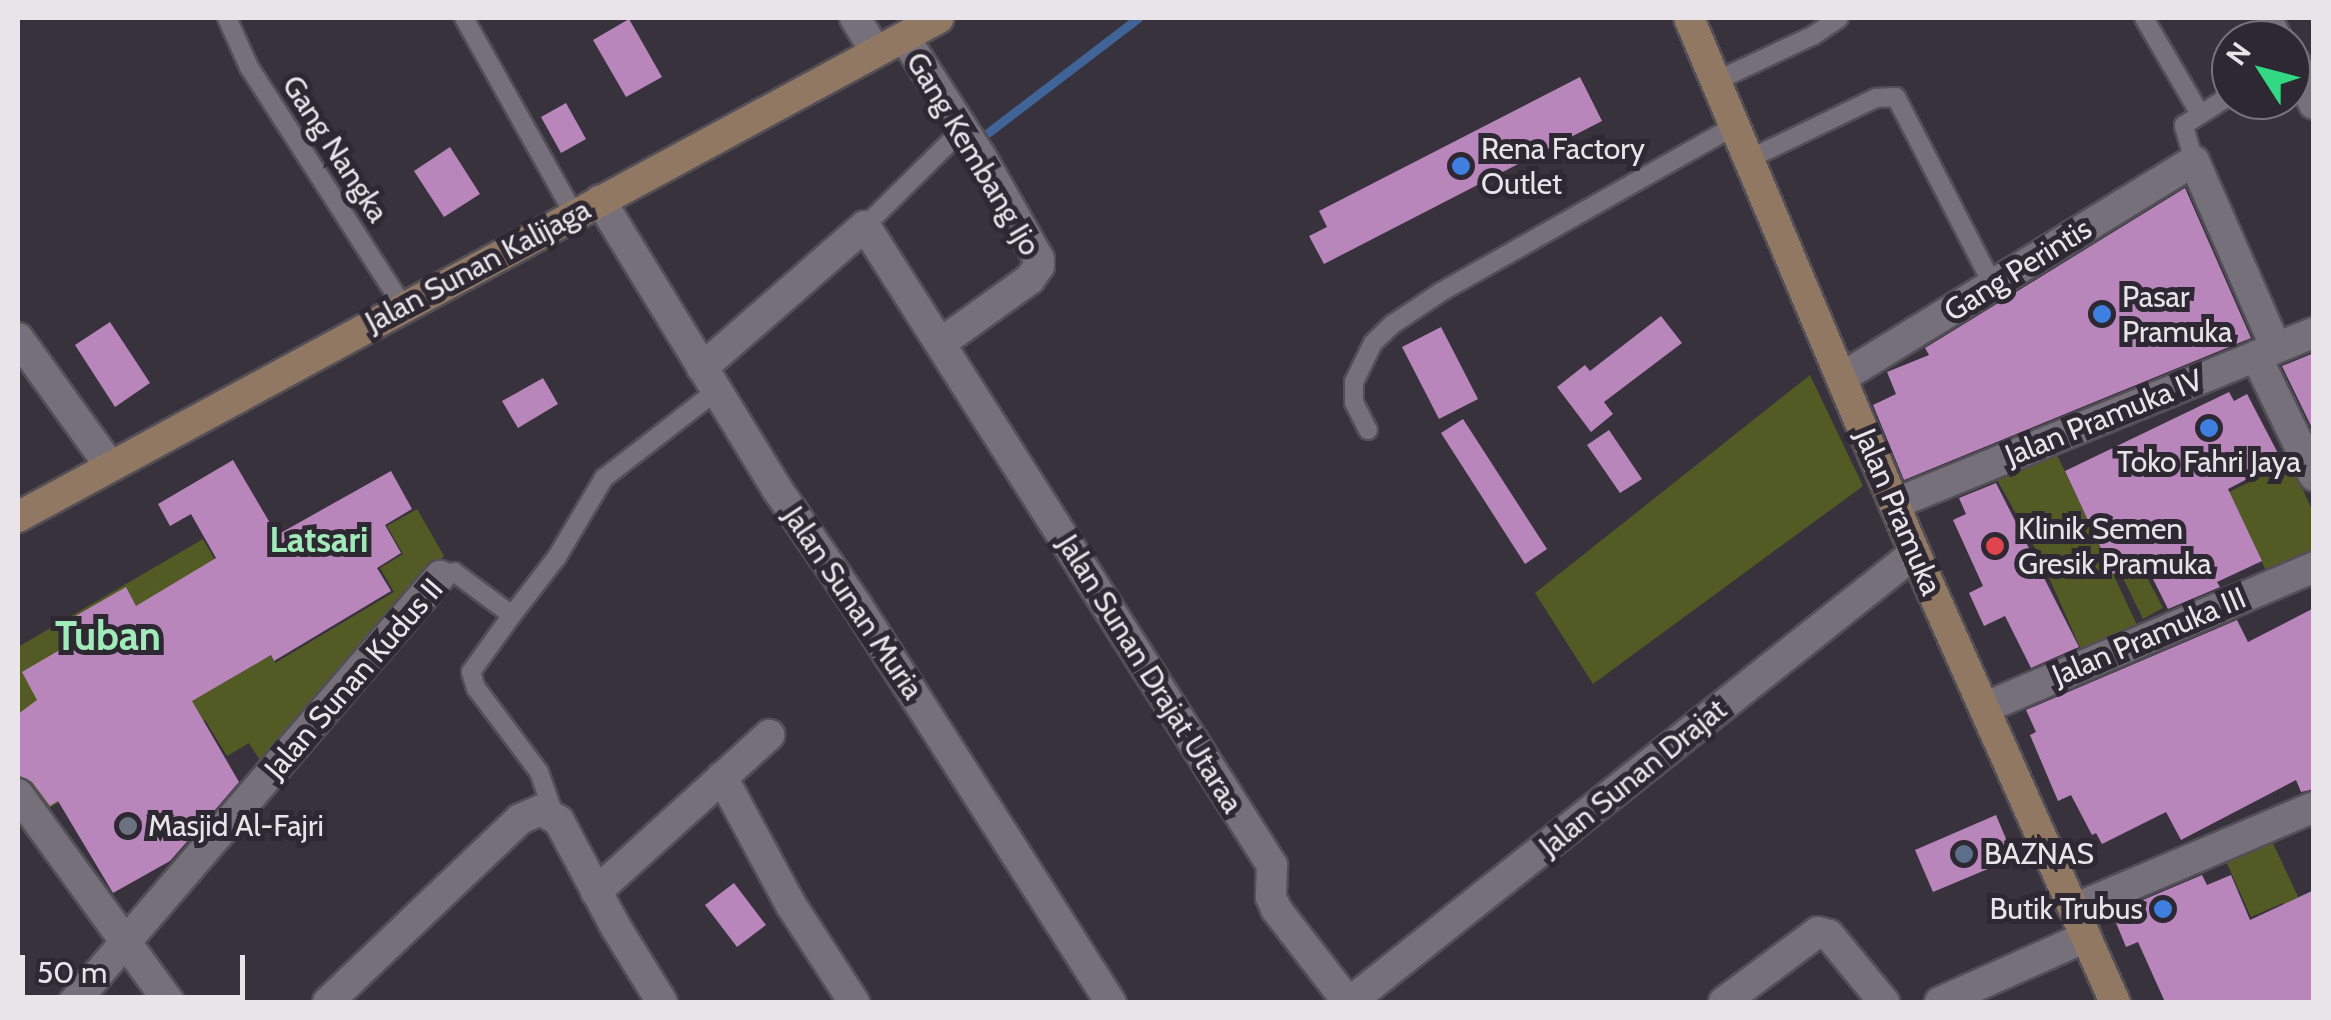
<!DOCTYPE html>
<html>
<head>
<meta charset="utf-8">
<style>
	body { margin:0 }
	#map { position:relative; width:2331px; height:1020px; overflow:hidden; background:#37323c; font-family:Cabin,sans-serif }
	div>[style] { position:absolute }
	.green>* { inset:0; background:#535b24 }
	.stream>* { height:9px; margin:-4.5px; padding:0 4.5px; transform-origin:4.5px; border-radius:4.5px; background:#406398 }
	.building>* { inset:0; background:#b986bb }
	.roads { filter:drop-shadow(2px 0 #534f57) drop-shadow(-2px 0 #534f57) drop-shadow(0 2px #534f57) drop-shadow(0 -2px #534f57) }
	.lane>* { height:18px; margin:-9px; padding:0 9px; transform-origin:9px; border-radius:9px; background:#76707a }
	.street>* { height:30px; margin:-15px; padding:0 15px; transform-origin:15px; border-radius:15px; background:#76707a }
	.secondary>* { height:30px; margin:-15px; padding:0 15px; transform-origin:15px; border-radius:15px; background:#907863 }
	.dots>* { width:28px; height:28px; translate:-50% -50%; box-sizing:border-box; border:5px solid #2d2831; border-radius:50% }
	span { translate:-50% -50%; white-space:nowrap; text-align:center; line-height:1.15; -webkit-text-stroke:10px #2d2831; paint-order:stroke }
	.street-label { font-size:30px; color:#e8e4ea }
	.poi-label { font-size:30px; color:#e8e4ea }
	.left { translate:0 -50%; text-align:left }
	.right { translate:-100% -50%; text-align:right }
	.quarter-label { font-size:35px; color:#a1eab9; font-weight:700 }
	.district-label { font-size:40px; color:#a1eab9; font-weight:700 }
	.frame { position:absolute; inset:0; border:20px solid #e8e4ea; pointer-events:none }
	.north { position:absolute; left:2211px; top:20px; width:100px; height:100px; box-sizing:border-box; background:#2d2831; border:2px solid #78737b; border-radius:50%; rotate:306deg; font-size:28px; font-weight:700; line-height:40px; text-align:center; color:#e8e4ea }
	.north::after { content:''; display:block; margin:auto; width:35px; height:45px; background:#32d882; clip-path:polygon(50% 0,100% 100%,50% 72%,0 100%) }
	.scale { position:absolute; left:20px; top:955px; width:225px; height:45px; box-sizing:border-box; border:5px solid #e8e4ea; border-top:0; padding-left:12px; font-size:30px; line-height:35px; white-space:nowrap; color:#e8e4ea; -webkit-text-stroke:8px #2d2831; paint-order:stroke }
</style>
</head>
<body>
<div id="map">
	<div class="green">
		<i style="clip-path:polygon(1810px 375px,1863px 486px,1593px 684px,1535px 593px)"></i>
		<i style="clip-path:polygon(2052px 444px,2138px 627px,2082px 652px,2040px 557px,1991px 469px)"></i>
		<i style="clip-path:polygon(2290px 462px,2313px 512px,2313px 553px,2268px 575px,2229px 492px)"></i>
		<i style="clip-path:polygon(417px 509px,444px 556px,266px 770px,249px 743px,227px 756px,205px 720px,42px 812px,18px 778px,18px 647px,203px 539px,275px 663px,394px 592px,380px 568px,403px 554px,387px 526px)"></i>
		<i style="clip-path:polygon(2141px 566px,2163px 608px,2143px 619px,2122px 576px)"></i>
		<i style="clip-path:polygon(2271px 839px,2311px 924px,2296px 931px,2283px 903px,2251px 917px,2225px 859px)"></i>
	</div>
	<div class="stream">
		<i style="left:977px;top:141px;width:203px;rotate:-37.4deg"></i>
	</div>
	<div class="building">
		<i style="clip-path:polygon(629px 19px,662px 77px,626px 97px,593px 40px)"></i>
		<i style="clip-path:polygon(1580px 77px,1602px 121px,1324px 264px,1309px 236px,1327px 227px,1319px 211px)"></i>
		<i style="clip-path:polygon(566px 103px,586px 139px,561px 153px,541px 117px)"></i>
		<i style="clip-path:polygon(450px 147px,480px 194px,444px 217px,414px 171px)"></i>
		<i style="clip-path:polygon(2185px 188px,2251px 338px,1904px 480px,1873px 405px,1896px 394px,1887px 372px,1929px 355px,1925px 348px)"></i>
		<i style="clip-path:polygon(1661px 316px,1682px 343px,1604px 402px,1613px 414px,1591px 432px,1557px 387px,1585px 365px,1590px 371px)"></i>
		<i style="clip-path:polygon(110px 322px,150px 383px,115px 407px,75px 345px)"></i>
		<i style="clip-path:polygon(1441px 327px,1478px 399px,1439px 419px,1402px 347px)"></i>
		<i style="clip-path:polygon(2314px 353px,2314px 432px,2282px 366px)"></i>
		<i style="clip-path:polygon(543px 378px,558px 404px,518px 428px,502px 401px)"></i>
		<i style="clip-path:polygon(2229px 392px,2234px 401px,2247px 394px,2282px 461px,2228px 489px,2262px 561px,2217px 582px,2220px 587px,2168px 609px,2143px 559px,2113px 574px,2065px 471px)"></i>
		<i style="clip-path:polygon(1463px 419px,1547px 549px,1525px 564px,1441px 433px)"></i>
		<i style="clip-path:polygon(1609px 430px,1642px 479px,1620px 493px,1587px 445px)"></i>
		<i style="clip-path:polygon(233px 460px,277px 535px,391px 471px,412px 509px,385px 525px,401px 553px,377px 568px,391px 591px,274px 661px,271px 655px,192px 701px,239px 782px,214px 811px,186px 827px,191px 837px,170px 861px,113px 893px,58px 801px,50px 806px,32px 782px,18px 775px,18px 714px,37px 700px,22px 672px,75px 641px,65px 622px,126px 587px,136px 606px,216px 558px,191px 514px,170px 526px,158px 504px)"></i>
		<i style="clip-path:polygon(1996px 483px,2079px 647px,2031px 668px,2005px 616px,1984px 626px,1969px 593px,1983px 586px,1953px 520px,1966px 514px,1959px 498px)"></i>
		<i style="clip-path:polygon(2314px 608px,2314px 789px,2301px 792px,2296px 780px,2181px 840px,2166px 812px,2102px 844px,2096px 833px,2092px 835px,2071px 795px,2058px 801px,2030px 735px,2036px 732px,2026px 710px,2237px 620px,2248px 642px)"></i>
		<i style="clip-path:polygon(1996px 815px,2014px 858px,1933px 892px,1915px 850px)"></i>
		<i style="clip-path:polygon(2202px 875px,2207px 885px,2231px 875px,2250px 920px,2314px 890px,2314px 1002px,2165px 1002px,2138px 942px,2126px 947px,2112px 913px)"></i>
		<i style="clip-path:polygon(734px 883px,766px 925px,737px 947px,705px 905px)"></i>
	</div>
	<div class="roads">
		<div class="lane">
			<i style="left:227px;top:18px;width:54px;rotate:65.8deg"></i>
			<i style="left:249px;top:67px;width:284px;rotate:57.2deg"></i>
			<i style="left:464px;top:18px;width:225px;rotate:60.7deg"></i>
			<i style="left:2144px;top:18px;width:109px;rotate:59.7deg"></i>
			<i style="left:2273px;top:18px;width:25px;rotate:63deg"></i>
			<i style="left:1716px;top:81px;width:108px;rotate:-25.1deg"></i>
			<i style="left:1814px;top:35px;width:30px;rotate:-34deg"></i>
			<i style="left:1749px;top:159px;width:141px;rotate:-25.7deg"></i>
			<i style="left:1876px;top:98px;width:20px;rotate:-3deg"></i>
			<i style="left:1896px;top:97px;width:212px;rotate:62.7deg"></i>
			<i style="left:2194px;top:161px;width:37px;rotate:-106deg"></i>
			<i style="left:2184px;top:125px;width:56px;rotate:-32.6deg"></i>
			<i style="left:865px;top:226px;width:138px;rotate:-44.7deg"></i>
			<i style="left:1368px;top:430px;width:31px;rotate:-117deg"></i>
			<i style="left:1354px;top:402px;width:20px;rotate:-90deg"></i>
			<i style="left:1354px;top:382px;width:43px;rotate:-64deg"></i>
			<i style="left:1373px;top:343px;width:28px;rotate:-44deg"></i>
			<i style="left:1393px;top:324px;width:58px;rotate:-33.7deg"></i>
			<i style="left:1441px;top:292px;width:338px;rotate:-29.5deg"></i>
			<i style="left:440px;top:576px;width:15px;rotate:-16deg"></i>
			<i style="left:454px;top:572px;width:72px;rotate:36.6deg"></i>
			<i style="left:512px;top:615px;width:73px;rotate:-52.2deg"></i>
			<i style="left:557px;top:557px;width:92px;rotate:-59.3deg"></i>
			<i style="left:604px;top:478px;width:142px;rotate:-37.8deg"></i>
			<i style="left:512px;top:615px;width:70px;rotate:125.7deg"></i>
			<i style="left:471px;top:672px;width:17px;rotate:73deg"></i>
			<i style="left:476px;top:688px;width:105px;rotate:53.1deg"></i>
			<i style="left:539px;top:772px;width:48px;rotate:70.4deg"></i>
		</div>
		<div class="street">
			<i style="left:855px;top:18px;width:39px;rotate:58deg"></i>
			<i style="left:904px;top:37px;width:143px;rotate:57.3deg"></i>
			<i style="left:981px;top:157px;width:117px;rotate:60.4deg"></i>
			<i style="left:1039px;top:259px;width:7px;rotate:90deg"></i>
			<i style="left:1039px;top:266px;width:16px;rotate:125deg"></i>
			<i style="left:1030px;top:279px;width:110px;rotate:144.3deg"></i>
			<i style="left:2295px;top:63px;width:45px;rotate:65.1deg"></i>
			<i style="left:600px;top:200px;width:339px;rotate:58.5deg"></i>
			<i style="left:777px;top:489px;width:140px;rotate:55.5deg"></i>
			<i style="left:856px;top:604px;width:473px;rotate:57.4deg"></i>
			<i style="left:18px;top:338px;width:158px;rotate:54.3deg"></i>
			<i style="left:2256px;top:356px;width:133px;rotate:64.2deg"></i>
			<i style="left:702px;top:368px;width:216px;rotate:-41.1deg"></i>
			<i style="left:865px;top:226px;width:758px;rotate:57.51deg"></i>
			<i style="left:1272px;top:865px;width:32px;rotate:92deg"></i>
			<i style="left:1271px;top:897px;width:13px;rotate:67deg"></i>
			<i style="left:1276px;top:909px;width:118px;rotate:52.3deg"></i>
			<i style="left:1841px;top:378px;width:414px;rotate:-31.6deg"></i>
			<i style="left:2194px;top:161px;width:204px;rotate:66.3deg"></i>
			<i style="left:1894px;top:504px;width:453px;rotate:-22.2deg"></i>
			<i style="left:1984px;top:708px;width:359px;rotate:-23.1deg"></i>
			<i style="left:722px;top:777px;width:145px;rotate:61.7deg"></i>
			<i style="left:791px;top:905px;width:116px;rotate:57deg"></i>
			<i style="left:18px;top:794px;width:257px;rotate:54deg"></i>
			<i style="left:596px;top:892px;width:234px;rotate:-42.2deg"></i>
			<i style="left:2074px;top:909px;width:261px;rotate:-23deg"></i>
			<i style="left:74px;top:1002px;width:562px;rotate:-49.33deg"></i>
			<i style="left:328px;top:1002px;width:265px;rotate:-43.6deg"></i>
			<i style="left:520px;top:819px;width:23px;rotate:-23deg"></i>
			<i style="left:541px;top:810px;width:21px;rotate:31deg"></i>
			<i style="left:559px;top:821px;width:119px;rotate:61.9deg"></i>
			<i style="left:615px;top:926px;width:89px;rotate:58.3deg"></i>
			<i style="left:1350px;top:1002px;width:722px;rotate:-38.47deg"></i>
			<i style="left:1724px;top:1002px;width:117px;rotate:-36.7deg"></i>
			<i style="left:1818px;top:932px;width:11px;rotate:15deg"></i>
			<i style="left:1829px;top:935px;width:87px;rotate:50.6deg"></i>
			<i style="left:1940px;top:1002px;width:160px;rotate:-24deg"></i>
		</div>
		<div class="secondary">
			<i style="left:1689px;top:18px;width:581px;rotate:67.1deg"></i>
			<i style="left:1915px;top:553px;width:492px;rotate:66deg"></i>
			<i style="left:18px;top:517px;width:1047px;rotate:-28.45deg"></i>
		</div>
	</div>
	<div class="dots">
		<i style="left:1461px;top:166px;background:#3f7fe0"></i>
		<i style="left:2102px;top:314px;background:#3f7fe0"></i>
		<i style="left:2209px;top:428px;background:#3f7fe0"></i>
		<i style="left:1995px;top:546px;background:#e0444e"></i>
		<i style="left:128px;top:826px;background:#6b7280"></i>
		<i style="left:1964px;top:854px;background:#5c6f8a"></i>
		<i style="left:2163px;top:909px;background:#3f7fe0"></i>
	</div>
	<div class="street-label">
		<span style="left:335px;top:149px;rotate:57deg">Gang Nangka</span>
		<span style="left:973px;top:154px;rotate:59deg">Gang Kembang Ijo</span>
		<span style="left:478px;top:266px;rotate:-28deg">Jalan Sunan Kalijaga</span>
		<span style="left:2018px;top:270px;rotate:-32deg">Gang Perintis</span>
		<span style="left:2104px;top:418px;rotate:-22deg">Jalan Pramuka IV</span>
		<span style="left:1898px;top:512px;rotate:67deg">Jalan Pramuka</span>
		<span style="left:853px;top:603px;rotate:56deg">Jalan Sunan Muria</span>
		<span style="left:2149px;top:637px;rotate:-23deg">Jalan Pramuka III</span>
		<span style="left:1150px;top:674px;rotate:58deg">Jalan Sunan Drajat Utaraa</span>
		<span style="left:354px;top:679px;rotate:-49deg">Jalan Sunan Kudus II</span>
		<span style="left:1633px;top:778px;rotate:-39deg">Jalan Sunan Drajat</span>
	</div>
	<div class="poi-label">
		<span class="left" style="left:1481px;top:166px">Rena Factory<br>Outlet</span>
		<span class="left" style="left:2122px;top:314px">Pasar<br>Pramuka</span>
		<span style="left:2209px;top:462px">Toko Fahri Jaya</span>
		<span class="left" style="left:2018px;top:546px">Klinik Semen<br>Gresik Pramuka</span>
		<span class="left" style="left:148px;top:826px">Masjid Al-Fajri</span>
		<span class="left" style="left:1984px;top:854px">BAZNAS</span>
		<span class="right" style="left:2143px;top:909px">Butik Trubus</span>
	</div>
	<div class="quarter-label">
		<span style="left:319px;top:540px">Latsari</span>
	</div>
	<div class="district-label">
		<span style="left:108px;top:636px">Tuban</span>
	</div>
	<div class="frame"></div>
	<div class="north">N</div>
	<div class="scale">50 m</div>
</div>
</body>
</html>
